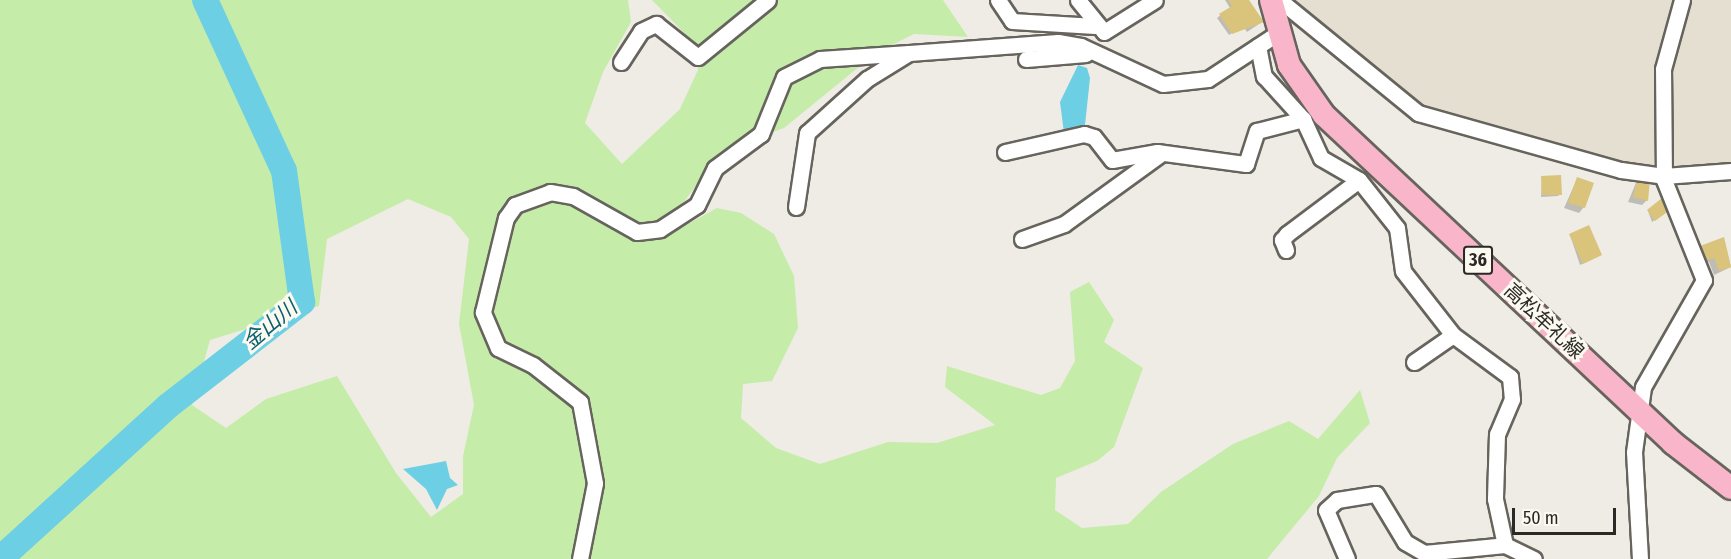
<!DOCTYPE html>
<html>
<head>
<meta charset="utf-8">
<style>
	body { margin:0 }
	#map { position:relative; width:1731px; height:559px; overflow:hidden; background:#eeece4; font-family:"Fira Sans Condensed","Noto Sans JP",sans-serif }
	div>[style] { position:absolute }
	.built>* { inset:0; background:#e4dfd1 }
	.green>* { inset:0; background:#c6ecaa }
	.water>* { inset:0; background:#6dcfe4 }
	.shadow>* { inset:0; background:#0003 }
	.river>* { height:26px; margin:-13px; padding:0 13px; transform-origin:13px; border-radius:13px; background:#6dcfe4 }
	.building>* { inset:0; background:#dac37a }
	.roads { filter:drop-shadow(2px 0 #66645d) drop-shadow(-2px 0 #66645d) drop-shadow(0 2px #66645d) drop-shadow(0 -2px #66645d) }
	.street>* { height:15px; margin:-7.5px; padding:0 7.5px; transform-origin:7.5px; border-radius:7.5px; background:#fff }
	.primary>* { height:22px; margin:-11px; padding:0 11px; transform-origin:11px; border-radius:11px; background:#f9b6cb }
	span { translate:-50% -50%; white-space:nowrap; text-align:center; line-height:1.15; -webkit-text-stroke:6px #fcf9f1; paint-order:stroke }
	.shield-label span { padding:2px 4px; background:#fcf9f1; border:2px solid; border-radius:4px; -webkit-text-stroke-width:0 }
	.shield-label { font-size:18px; color:#2a2926; font-weight:700 }
	.street-label { font-size:20px; color:#2a2926 }
	.water-label { font-size:21px; color:#0a606f; font-style:italic }
	.scale { position:absolute; left:1512px; top:508px; width:104px; height:27px; box-sizing:border-box; border:3px solid #2a2926; border-top:0; padding-left:8px; font-size:18px; line-height:21px; white-space:nowrap; color:#2a2926; -webkit-text-stroke:4px #fcf9f1; paint-order:stroke }
</style>
</head>
<body>
<div id="map">
	<div class="built">
		<i style="clip-path:polygon(1285px 0,1731px 0,1731px 170px,1664px 176px,1418px 113px)"></i>
	</div>
	<div class="green">
		<i style="clip-path:polygon(evenodd,0 0,628px 0,631px 22px,603px 72px,585px 123px,622px 164px,680px 109px,698px 70px,695px 44px,652px 0,943px 0,968px 37px,914px 34px,876px 53px,784px 128px,721px 151px,676px 213px,690px 223px,717px 208px,741px 213px,774px 234px,794px 276px,798px 328px,772px 381px,743px 384px,741px 418px,776px 448px,820px 464px,888px 442px,937px 443px,995px 425px,945px 387px,947px 366px,1041px 395px,1060px 388px,1075px 361px,1070px 292px,1089px 282px,1114px 320px,1104px 342px,1143px 368px,1114px 447px,1097px 461px,1056px 478px,1055px 510px,1082px 528px,1128px 524px,1161px 492px,1233px 444px,1289px 421px,1318px 439px,1360px 390px,1370px 423px,1337px 458px,1319px 496px,1267px 559px,0 559px,0 0,408px 199px,451px 217px,469px 239px,459px 324px,474px 405px,463px 456px,463px 494px,431px 517px,396px 473px,337px 376px,266px 399px,226px 428px,192px 405px,210px 340px,319px 306px,327px 239px,408px 199px)"></i>
	</div>
	<div class="water">
		<i style="clip-path:polygon(1078px 65px,1087px 68px,1090px 78px,1085px 125px,1064px 133px,1060px 102px)"></i>
		<i style="clip-path:polygon(446px 461px,450px 478px,458px 485px,447px 489px,437px 510px,426px 489px,403px 469px)"></i>
	</div>
	<div class="shadow">
		<i style="clip-path:polygon(1225px 0,1247px 0,1262px 22px,1247px 32px,1243px 26px,1229px 35px,1217px 18px,1230px 8px)"></i>
		<i style="clip-path:polygon(1542px 177px,1560px 194px,1558px 196px,1541px 197px)"></i>
		<i style="clip-path:polygon(1638px 178px,1647px 200px,1642px 205px,1628px 202px)"></i>
		<i style="clip-path:polygon(1577px 179px,1584px 207px,1579px 213px,1564px 208px)"></i>
		<i style="clip-path:polygon(1648px 211px,1666px 212px,1652px 222px)"></i>
		<i style="clip-path:polygon(1570px 235px,1601px 255px,1580px 265px)"></i>
		<i style="clip-path:polygon(1724px 239px,1731px 267px,1714px 275px,1709px 262px,1700px 265px,1695px 253px)"></i>
	</div>
	<div class="river">
		<i style="left:0;top:559px;width:227px;rotate:-42.3deg"></i>
		<i style="left:168px;top:406px;width:170px;rotate:-37.8deg"></i>
		<i style="left:302px;top:302px;width:132px;rotate:-97.8deg"></i>
		<i style="left:284px;top:171px;width:188px;rotate:-114.8deg"></i>
	</div>
	<div class="building">
		<i style="clip-path:polygon(1228px 0,1249px 0,1264px 22px,1232px 34px,1219px 14px,1232px 6px)"></i>
		<i style="clip-path:polygon(1561px 175px,1562px 195px,1542px 195px,1541px 176px)"></i>
		<i style="clip-path:polygon(1577px 177px,1594px 183px,1585px 208px,1568px 203px)"></i>
		<i style="clip-path:polygon(1638px 177px,1650px 180px,1648px 201px,1633px 197px)"></i>
		<i style="clip-path:polygon(1662px 198px,1670px 210px,1655px 221px,1647px 210px)"></i>
		<i style="clip-path:polygon(1589px 225px,1602px 255px,1583px 264px,1569px 234px)"></i>
		<i style="clip-path:polygon(1724px 237px,1731px 267px,1719px 271px,1714px 258px,1705px 261px,1700px 246px)"></i>
	</div>
	<div class="roads">
		<div class="street">
			<i style="left:998px;top:0;width:25px;rotate:56deg"></i>
			<i style="left:1012px;top:21px;width:83px;rotate:3.4deg"></i>
			<i style="left:1078px;top:0;width:41px;rotate:50.9deg"></i>
			<i style="left:1104px;top:32px;width:60px;rotate:-32.1deg"></i>
			<i style="left:1271px;top:1px;width:11px;rotate:5deg"></i>
			<i style="left:1282px;top:2px;width:176px;rotate:39.2deg"></i>
			<i style="left:1418px;top:113px;width:211px;rotate:15.7deg"></i>
			<i style="left:1621px;top:170px;width:43px;rotate:7.9deg"></i>
			<i style="left:1664px;top:176px;width:67px;rotate:-4.3deg"></i>
			<i style="left:1258px;top:46px;width:31px;rotate:79deg"></i>
			<i style="left:1264px;top:76px;width:58px;rotate:47.8deg"></i>
			<i style="left:1303px;top:119px;width:43px;rotate:65.2deg"></i>
			<i style="left:1321px;top:158px;width:44px;rotate:30.1deg"></i>
			<i style="left:1359px;top:180px;width:61px;rotate:51.6deg"></i>
			<i style="left:1397px;top:228px;width:43px;rotate:82.1deg"></i>
			<i style="left:1403px;top:271px;width:81px;rotate:52deg"></i>
			<i style="left:1453px;top:335px;width:71px;rotate:36.4deg"></i>
			<i style="left:1510px;top:377px;width:22px;rotate:85deg"></i>
			<i style="left:1512px;top:399px;width:38px;rotate:113deg"></i>
			<i style="left:1497px;top:434px;width:65px;rotate:91.8deg"></i>
			<i style="left:1495px;top:499px;width:47px;rotate:77.7deg"></i>
			<i style="left:1505px;top:545px;width:32px;rotate:26deg"></i>
			<i style="left:1026px;top:59px;width:60px;rotate:-4.8deg"></i>
			<i style="left:621px;top:62px;width:37px;rotate:-57deg"></i>
			<i style="left:641px;top:31px;width:17px;rotate:-25deg"></i>
			<i style="left:656px;top:24px;width:53px;rotate:38.2deg"></i>
			<i style="left:698px;top:57px;width:90px;rotate:-39.2deg"></i>
			<i style="left:1005px;top:152px;width:81px;rotate:-12.8deg"></i>
			<i style="left:1084px;top:134px;width:10px;rotate:17deg"></i>
			<i style="left:1094px;top:137px;width:29px;rotate:52deg"></i>
			<i style="left:1112px;top:160px;width:46px;rotate:-10.1deg"></i>
			<i style="left:1157px;top:152px;width:90px;rotate:7.7deg"></i>
			<i style="left:1246px;top:164px;width:35px;rotate:-72deg"></i>
			<i style="left:1257px;top:131px;width:48px;rotate:-14.6deg"></i>
			<i style="left:796px;top:207px;width:75px;rotate:-81.5deg"></i>
			<i style="left:807px;top:133px;width:81px;rotate:-42deg"></i>
			<i style="left:867px;top:79px;width:49px;rotate:-31.8deg"></i>
			<i style="left:909px;top:53px;width:149px;rotate:-4.2deg"></i>
			<i style="left:1058px;top:42px;width:23px;rotate:10deg"></i>
			<i style="left:1081px;top:46px;width:90px;rotate:24.9deg"></i>
			<i style="left:1163px;top:84px;width:45px;rotate:-6.3deg"></i>
			<i style="left:1208px;top:79px;width:84px;rotate:-33.3deg"></i>
			<i style="left:1022px;top:239px;width:45px;rotate:-19.7deg"></i>
			<i style="left:1064px;top:224px;width:121px;rotate:-35.9deg"></i>
			<i style="left:1286px;top:250px;width:11px;rotate:-112deg"></i>
			<i style="left:1282px;top:240px;width:8px;rotate:-50deg"></i>
			<i style="left:1287px;top:234px;width:90px;rotate:-36.9deg"></i>
			<i style="left:1414px;top:362px;width:47px;rotate:-34.7deg"></i>
			<i style="left:580px;top:559px;width:77px;rotate:-78.8deg"></i>
			<i style="left:595px;top:483px;width:82px;rotate:-100.5deg"></i>
			<i style="left:580px;top:402px;width:60px;rotate:-141.8deg"></i>
			<i style="left:533px;top:365px;width:39px;rotate:-154deg"></i>
			<i style="left:498px;top:348px;width:39px;rotate:-113deg"></i>
			<i style="left:483px;top:312px;width:97px;rotate:-76.3deg"></i>
			<i style="left:506px;top:218px;width:16px;rotate:-55deg"></i>
			<i style="left:515px;top:205px;width:37px;rotate:-20deg"></i>
			<i style="left:550px;top:192px;width:23px;rotate:10deg"></i>
			<i style="left:573px;top:196px;width:73px;rotate:29.4deg"></i>
			<i style="left:637px;top:232px;width:23px;rotate:-7deg"></i>
			<i style="left:660px;top:229px;width:44px;rotate:-33deg"></i>
			<i style="left:697px;top:205px;width:41px;rotate:-64.1deg"></i>
			<i style="left:715px;top:168px;width:57px;rotate:-36.5deg"></i>
			<i style="left:761px;top:134px;width:61px;rotate:-68deg"></i>
			<i style="left:784px;top:77px;width:40px;rotate:-26.6deg"></i>
			<i style="left:820px;top:59px;width:89px;rotate:-3.9deg"></i>
			<i style="left:1347px;top:559px;width:53px;rotate:-113.2deg"></i>
			<i style="left:1326px;top:510px;width:15px;rotate:-42deg"></i>
			<i style="left:1337px;top:500px;width:39px;rotate:-9deg"></i>
			<i style="left:1376px;top:494px;width:56px;rotate:58.9deg"></i>
			<i style="left:1405px;top:542px;width:22px;rotate:30deg"></i>
			<i style="left:1424px;top:553px;width:81px;rotate:-5.6deg"></i>
			<i style="left:1640px;top:559px;width:107px;rotate:-93.2deg"></i>
			<i style="left:1634px;top:452px;width:66px;rotate:-82.1deg"></i>
			<i style="left:1643px;top:387px;width:123px;rotate:-60.3deg"></i>
			<i style="left:1704px;top:280px;width:108px;rotate:-111.8deg"></i>
			<i style="left:1664px;top:180px;width:111px;rotate:-90.5deg"></i>
			<i style="left:1663px;top:69px;width:72px;rotate:-74.6deg"></i>
		</div>
		<div class="primary">
			<i style="left:1271px;top:0;width:67px;rotate:74.5deg"></i>
			<i style="left:1289px;top:65px;width:61px;rotate:55deg"></i>
			<i style="left:1324px;top:115px;width:479px;rotate:43.2deg"></i>
			<i style="left:1673px;top:443px;width:73px;rotate:37.8deg"></i>
		</div>
	</div>
	<div class="shield-label">
		<span style="left:1478px;top:260px">36</span>
	</div>
	<div class="street-label">
		<span style="left:1544px;top:321px;rotate:43deg">高松牟礼線</span>
	</div>
	<div class="water-label">
		<span style="left:270px;top:325px;rotate:-40deg">金山川</span>
	</div>
	<div class="scale">50 m</div>
</div>
</body>
</html>
